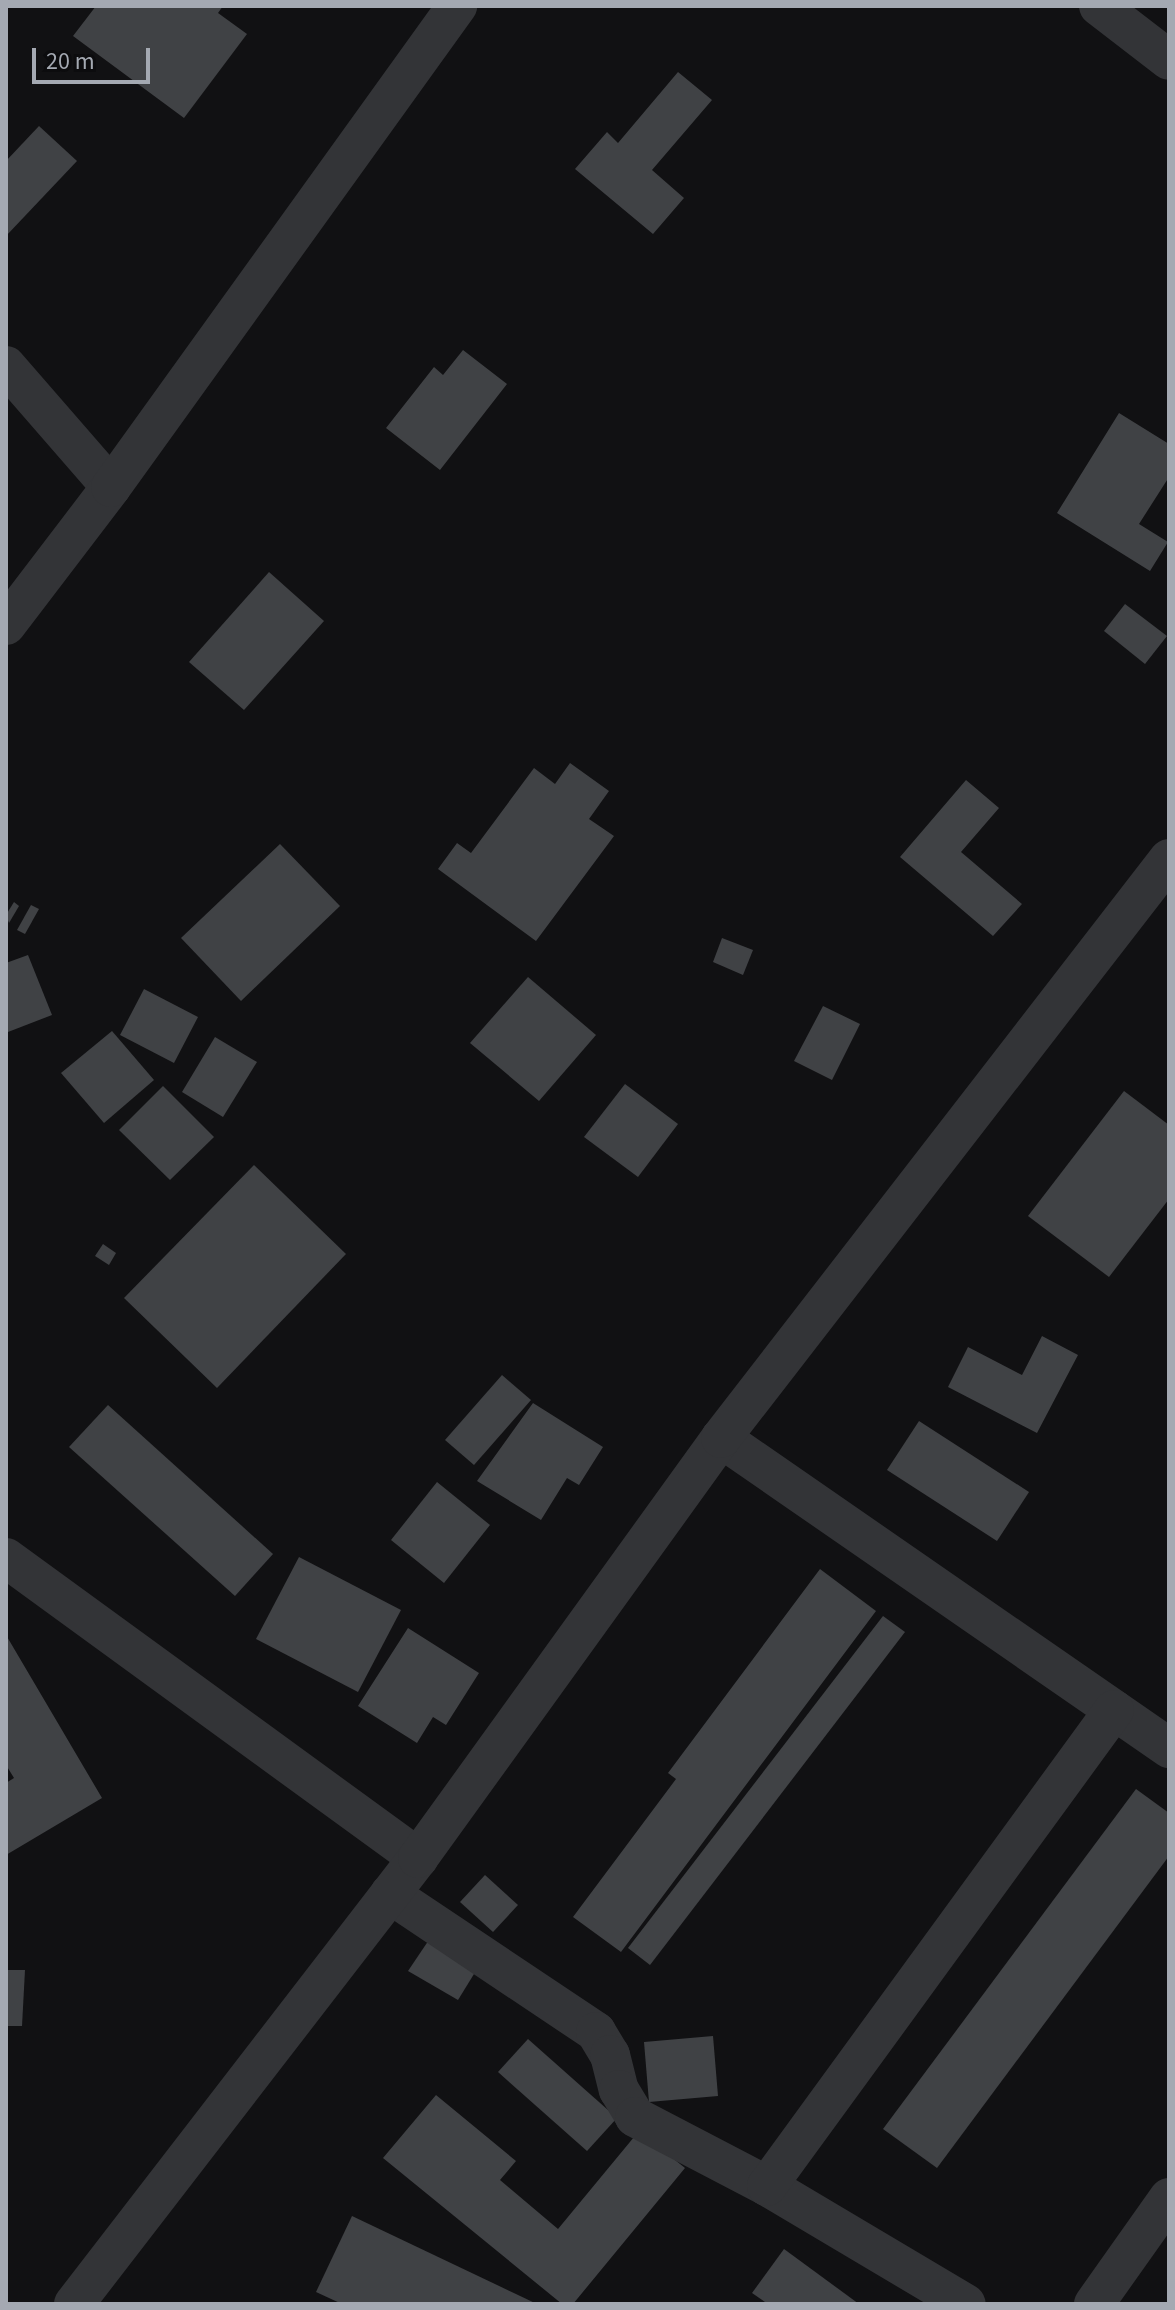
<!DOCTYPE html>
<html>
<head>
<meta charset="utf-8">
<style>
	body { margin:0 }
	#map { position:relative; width:1175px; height:2310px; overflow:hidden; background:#111113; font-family:"Source Sans 3",sans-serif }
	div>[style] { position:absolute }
	.building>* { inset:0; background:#404245 }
	.minor>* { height:40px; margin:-20px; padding:0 20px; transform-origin:20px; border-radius:20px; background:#333437 }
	span { translate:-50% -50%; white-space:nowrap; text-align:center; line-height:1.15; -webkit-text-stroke:7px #0c0c0e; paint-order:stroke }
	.frame { position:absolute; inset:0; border:8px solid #a4a9b2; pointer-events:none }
	.scale { position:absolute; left:32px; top:48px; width:118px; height:36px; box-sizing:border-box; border:4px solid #a4a9b2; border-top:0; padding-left:10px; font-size:24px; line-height:28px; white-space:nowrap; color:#a4a9b2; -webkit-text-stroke:6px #0c0c0e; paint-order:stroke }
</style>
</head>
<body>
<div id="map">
	<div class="building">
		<i style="clip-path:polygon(96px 6px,223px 6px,218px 13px,247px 34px,184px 118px,73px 36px)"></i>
		<i style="clip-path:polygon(678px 72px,712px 100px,652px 170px,684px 198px,653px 234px,575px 169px,607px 132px,618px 143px)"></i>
		<i style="clip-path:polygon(39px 126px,77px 161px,6px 236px,6px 161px)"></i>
		<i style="clip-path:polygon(463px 350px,507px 384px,440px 470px,386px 428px,434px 367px,443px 375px)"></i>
		<i style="clip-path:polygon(1119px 413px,1169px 444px,1169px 477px,1139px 524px,1168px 542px,1150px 571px,1057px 513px)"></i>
		<i style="clip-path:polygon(269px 572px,324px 621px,244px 710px,189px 662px)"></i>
		<i style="clip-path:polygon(1125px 604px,1167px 636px,1145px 664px,1104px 631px)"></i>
		<i style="clip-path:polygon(570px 763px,609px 791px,589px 819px,614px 836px,536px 941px,438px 869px,457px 843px,471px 853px,534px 768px,555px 784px)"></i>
		<i style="clip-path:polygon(966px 780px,999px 808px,961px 852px,1022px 904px,993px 936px,900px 857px)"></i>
		<i style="clip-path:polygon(280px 844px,340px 906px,241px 1001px,181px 938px)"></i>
		<i style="clip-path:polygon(14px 902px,19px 906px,9px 923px,6px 915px)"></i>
		<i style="clip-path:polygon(31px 905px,39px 909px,25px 934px,17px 930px)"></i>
		<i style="clip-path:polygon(722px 938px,753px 950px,743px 975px,713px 962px)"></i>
		<i style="clip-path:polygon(28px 955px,52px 1015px,8px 1032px,6px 963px)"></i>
		<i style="clip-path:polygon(528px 977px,596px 1035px,539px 1101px,470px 1043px)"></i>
		<i style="clip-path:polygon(144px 989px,198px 1017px,174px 1063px,120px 1035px)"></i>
		<i style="clip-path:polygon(823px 1006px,860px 1024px,832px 1080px,794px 1061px)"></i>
		<i style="clip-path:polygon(112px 1031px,154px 1080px,104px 1123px,61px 1073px)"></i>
		<i style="clip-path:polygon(215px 1037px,257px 1062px,223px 1117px,182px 1092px)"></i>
		<i style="clip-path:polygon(625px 1084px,678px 1124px,638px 1177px,584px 1137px)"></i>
		<i style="clip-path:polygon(163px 1086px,214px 1137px,170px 1180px,119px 1130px)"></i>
		<i style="clip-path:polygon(1124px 1091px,1169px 1125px,1169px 1199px,1109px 1277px,1028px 1216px)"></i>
		<i style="clip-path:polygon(254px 1165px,346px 1254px,217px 1388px,124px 1298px)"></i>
		<i style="clip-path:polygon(103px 1244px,116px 1253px,109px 1265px,95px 1256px)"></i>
		<i style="clip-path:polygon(1042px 1336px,1078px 1355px,1037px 1433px,948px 1387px,968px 1347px,1022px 1375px)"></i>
		<i style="clip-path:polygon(502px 1375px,531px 1400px,474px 1465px,445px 1440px)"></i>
		<i style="clip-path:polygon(533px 1403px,603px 1447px,579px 1485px,567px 1478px,541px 1520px,477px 1481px)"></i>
		<i style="clip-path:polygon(108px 1405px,273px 1554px,235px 1596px,69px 1447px)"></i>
		<i style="clip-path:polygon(919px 1421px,1029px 1492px,997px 1541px,887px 1470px)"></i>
		<i style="clip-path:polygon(437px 1482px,490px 1525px,444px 1583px,391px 1540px)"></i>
		<i style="clip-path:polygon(299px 1557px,401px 1610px,358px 1692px,256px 1639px)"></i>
		<i style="clip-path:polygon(820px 1569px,876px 1611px,621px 1952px,573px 1917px,676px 1779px,668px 1773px)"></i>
		<i style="clip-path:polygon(883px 1616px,905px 1632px,650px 1965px,628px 1948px)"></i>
		<i style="clip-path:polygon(408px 1628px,479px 1673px,446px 1725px,433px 1717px,417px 1743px,358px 1706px)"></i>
		<i style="clip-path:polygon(6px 1635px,102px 1798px,6px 1855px,6px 1783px,14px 1778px,6px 1765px)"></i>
		<i style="clip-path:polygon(1136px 1789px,1169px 1813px,1169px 1856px,937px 2168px,883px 2129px)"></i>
		<i style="clip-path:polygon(485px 1875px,518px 1905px,493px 1932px,460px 1902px)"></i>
		<i style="clip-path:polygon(443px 1919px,490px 1948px,458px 2000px,408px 1971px)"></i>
		<i style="clip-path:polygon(6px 1970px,25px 1970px,22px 2026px,6px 2026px)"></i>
		<i style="clip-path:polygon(713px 2036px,718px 2096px,649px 2102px,644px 2042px)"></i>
		<i style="clip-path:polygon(528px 2039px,617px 2118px,587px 2151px,498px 2072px)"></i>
		<i style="clip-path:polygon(436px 2095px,516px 2161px,500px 2180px,558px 2229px,639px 2131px,685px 2168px,573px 2304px,562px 2304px,383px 2158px)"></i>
		<i style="clip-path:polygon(352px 2216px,537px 2304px,342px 2304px,316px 2292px)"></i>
		<i style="clip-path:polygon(784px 2249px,859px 2304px,768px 2304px,752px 2293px)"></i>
	</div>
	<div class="minor">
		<i style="left:1099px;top:6px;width:88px;rotate:37.6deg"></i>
		<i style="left:6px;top:366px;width:160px;rotate:49deg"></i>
		<i style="left:6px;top:625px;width:173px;rotate:-52.7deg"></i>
		<i style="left:111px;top:487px;width:593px;rotate:-54.27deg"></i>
		<i style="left:721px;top:1438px;width:545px;rotate:34.68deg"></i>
		<i style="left:6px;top:1558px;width:510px;rotate:36.06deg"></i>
		<i style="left:390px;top:1894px;width:248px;rotate:33.8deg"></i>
		<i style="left:596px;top:2032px;width:27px;rotate:59deg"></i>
		<i style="left:610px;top:2055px;width:36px;rotate:76deg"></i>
		<i style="left:619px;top:2090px;width:31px;rotate:59deg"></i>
		<i style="left:635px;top:2117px;width:149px;rotate:27.6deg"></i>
		<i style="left:767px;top:2186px;width:231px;rotate:30.7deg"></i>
		<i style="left:767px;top:2186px;width:589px;rotate:-53.91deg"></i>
		<i style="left:74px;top:2304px;width:563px;rotate:-52.36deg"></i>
		<i style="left:418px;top:1858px;width:518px;rotate:-54.19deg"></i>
		<i style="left:721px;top:1438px;width:732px;rotate:-52.27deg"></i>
		<i style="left:1094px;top:2304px;width:130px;rotate:-54.7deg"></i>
	</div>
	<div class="frame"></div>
	<div class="scale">20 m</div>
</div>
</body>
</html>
